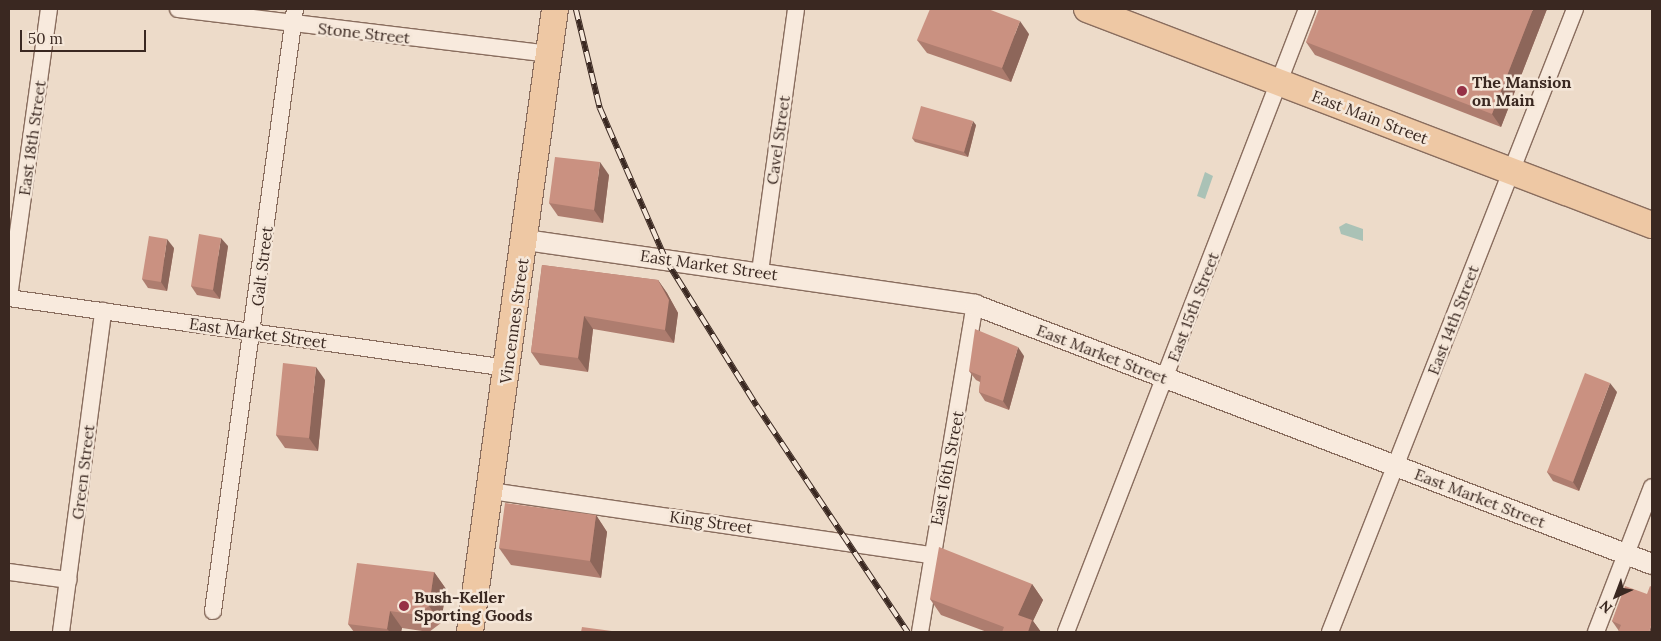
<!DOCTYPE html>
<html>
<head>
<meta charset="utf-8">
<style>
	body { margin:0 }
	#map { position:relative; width:1661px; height:641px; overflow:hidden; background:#eddbc9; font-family:Lora,serif }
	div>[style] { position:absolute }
	.water>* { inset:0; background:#aac2b6 }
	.roads { filter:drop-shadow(1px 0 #896d5e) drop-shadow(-1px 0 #896d5e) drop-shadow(0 1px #896d5e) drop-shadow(0 -1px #896d5e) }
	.minor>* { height:16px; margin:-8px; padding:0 8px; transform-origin:8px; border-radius:8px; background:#f8eadd }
	.tertiary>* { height:20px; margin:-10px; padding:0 10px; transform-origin:10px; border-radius:10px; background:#f8eadd }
	.primary>* { height:26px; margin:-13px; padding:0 13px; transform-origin:13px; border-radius:13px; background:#eec8a4 }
	.rail>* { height:5.5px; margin-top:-2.75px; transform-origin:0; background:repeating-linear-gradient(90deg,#f5e7d9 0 11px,#3a2821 0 22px); box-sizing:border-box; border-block:1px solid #3a2821 }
	.wall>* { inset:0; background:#ae7d6f }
	.shaded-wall>* { inset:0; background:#8d665a }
	.building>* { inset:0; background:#ca9181 }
	.dots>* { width:14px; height:14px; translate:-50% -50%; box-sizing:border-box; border:2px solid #f5e7d9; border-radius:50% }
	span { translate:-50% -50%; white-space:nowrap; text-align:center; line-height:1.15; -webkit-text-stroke:5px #f5e7d9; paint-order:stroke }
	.street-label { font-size:16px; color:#3a2821 }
	.poi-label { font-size:16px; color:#3a2821; font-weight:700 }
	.left { translate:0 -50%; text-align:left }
	.frame { position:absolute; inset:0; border:10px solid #3a2821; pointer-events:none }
	.north { position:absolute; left:1591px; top:571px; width:50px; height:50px; -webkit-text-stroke:4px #f5e7d9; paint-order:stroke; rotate:223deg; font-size:14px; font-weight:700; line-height:20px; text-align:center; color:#3a2821 }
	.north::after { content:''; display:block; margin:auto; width:18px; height:22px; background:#3a2821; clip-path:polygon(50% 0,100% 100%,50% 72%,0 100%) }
	.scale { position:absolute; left:20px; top:30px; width:126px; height:22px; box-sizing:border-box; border:2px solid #3a2821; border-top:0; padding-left:6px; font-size:15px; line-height:18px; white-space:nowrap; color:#3a2821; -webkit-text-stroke:4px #f5e7d9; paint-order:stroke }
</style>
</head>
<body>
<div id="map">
	<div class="water">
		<i style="clip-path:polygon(1205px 172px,1213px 176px,1205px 199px,1197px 196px)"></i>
		<i style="clip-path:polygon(1346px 223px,1363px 229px,1363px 241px,1341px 234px,1339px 227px)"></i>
	</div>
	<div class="roads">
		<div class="minor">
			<i style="left:178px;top:9px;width:375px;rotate:6.9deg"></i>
			<i style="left:760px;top:272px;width:265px;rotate:-82.2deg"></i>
			<i style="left:9px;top:297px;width:291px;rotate:-82.1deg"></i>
			<i style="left:9px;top:298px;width:503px;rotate:8deg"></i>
			<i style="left:491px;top:491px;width:444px;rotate:8.3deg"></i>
			<i style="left:9px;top:572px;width:60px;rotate:7.7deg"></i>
			<i style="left:213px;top:611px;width:608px;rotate:-82.24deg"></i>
			<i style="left:61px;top:632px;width:324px;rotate:-82.5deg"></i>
			<i style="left:920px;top:632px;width:332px;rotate:-80.5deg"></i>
			<i style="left:1066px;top:632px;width:668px;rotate:-68.85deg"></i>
			<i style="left:1330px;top:632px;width:669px;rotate:-68.53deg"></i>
			<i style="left:1596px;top:632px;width:155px;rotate:-68.9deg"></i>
		</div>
		<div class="tertiary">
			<i style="left:526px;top:240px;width:454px;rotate:8.2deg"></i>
			<i style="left:975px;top:305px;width:725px;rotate:20.94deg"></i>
		</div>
		<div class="primary">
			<i style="left:1087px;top:9px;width:605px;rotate:20.92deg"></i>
			<i style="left:470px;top:632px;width:629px;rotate:-82.23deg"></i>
		</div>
	</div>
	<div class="rail">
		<i style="left:576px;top:9px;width:102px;rotate:76.4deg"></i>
		<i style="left:600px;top:108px;width:166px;rotate:66.5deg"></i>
		<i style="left:666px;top:260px;width:172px;rotate:58.1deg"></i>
		<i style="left:757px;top:406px;width:272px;rotate:56.3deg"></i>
	</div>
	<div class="wall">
		<i style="clip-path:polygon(1547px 9px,1501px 127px,1315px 55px,1306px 42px)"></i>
		<i style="clip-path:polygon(1029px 34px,1011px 82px,927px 53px,917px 40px)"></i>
		<i style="clip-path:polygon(976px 125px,968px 157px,915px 142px,912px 138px)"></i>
		<i style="clip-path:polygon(609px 175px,603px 223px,558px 216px,549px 203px)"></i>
		<i style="clip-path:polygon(228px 246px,220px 299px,197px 295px,191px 286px)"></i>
		<i style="clip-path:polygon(174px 248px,167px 291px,148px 288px,142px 279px)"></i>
		<i style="clip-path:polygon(542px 265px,658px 280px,667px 293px,678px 313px,674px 343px,593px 329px,588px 372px,540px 365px,531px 352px)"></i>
		<i style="clip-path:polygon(1024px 356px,1009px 410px,985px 401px,979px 392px,980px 382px,976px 380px,969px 371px)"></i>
		<i style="clip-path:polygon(325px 380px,318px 451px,285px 448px,276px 435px)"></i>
		<i style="clip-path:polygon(1617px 392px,1579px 491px,1553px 481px,1547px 472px)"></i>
		<i style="clip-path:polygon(596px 515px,607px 532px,601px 578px,511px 565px,499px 548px)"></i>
		<i style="clip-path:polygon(434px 572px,446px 589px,441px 623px,429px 632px,402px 628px,401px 632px,354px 632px,348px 624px)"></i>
		<i style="clip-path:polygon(1032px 584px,1043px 600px,1033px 621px,1041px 632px,987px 632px,941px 615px,930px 599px)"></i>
		<i style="clip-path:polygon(1647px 594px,1619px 631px,1612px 621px)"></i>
	</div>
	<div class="shaded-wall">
		<i style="clip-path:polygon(1533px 9px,1547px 9px,1501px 127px,1492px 114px)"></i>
		<i style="clip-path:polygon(1020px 21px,1029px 34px,1011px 82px,1002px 68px)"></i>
		<i style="clip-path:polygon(973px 121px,976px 125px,968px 157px,964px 152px)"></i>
		<i style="clip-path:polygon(600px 162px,609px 175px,603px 223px,594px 210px)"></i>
		<i style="clip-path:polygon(221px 238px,228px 246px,220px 299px,213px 290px)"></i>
		<i style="clip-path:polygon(167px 239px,174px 248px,167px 291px,161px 282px)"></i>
		<i style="clip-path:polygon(658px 280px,667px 293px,678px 313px,674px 343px,665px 330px)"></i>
		<i style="clip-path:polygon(584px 316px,593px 329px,588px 372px,578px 358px)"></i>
		<i style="clip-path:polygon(1018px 347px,1024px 356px,1009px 410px,1003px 401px)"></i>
		<i style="clip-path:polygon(316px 367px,325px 380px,318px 451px,309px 438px)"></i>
		<i style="clip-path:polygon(1610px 383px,1617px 392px,1579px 491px,1573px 482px)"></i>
		<i style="clip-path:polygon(596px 515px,607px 532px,601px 578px,590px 561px)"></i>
		<i style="clip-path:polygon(434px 572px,446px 589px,441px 623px,429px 606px)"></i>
		<i style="clip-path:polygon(1032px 584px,1043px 600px,1033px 621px,1041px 632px,1028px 632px,1018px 615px)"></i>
		<i style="clip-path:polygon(390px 611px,402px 628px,401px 632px,390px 632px,387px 629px)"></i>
		<i style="clip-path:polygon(1652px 623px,1652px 632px,1649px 632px)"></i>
	</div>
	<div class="building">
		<i style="clip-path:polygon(930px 9px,988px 9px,1020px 21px,1002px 68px,917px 40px)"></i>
		<i style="clip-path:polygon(1319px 9px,1533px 9px,1492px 114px,1306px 42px)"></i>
		<i style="clip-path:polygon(921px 106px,973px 121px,964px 152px,912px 138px)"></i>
		<i style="clip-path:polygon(555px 157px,600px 162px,594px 210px,549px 203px)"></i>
		<i style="clip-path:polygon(199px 234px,221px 238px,213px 290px,191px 286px)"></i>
		<i style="clip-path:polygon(149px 236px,167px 239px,161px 282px,142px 279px)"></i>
		<i style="clip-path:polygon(542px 265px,658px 280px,669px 300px,665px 330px,584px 316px,578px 358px,531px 352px)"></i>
		<i style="clip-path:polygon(975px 329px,1018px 347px,1003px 401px,979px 392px,981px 376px,969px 371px)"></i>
		<i style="clip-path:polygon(283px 363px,316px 367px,309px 438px,276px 435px)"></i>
		<i style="clip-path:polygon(1585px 373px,1610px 383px,1573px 482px,1547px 472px)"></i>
		<i style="clip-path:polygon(505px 503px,596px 515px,590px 561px,499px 548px)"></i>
		<i style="clip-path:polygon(939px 547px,1032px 584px,1018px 615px,1032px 620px,1028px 632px,1002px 632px,1004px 627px,930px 599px)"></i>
		<i style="clip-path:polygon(357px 563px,434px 572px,429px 606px,417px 615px,390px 611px,387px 629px,348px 624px)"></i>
		<i style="clip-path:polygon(1625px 586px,1647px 594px,1650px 586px,1652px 587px,1652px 623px,1649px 632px,1618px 632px,1621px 625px,1612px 621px)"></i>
		<i style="clip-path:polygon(582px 627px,619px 632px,581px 632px)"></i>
	</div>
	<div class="dots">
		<i style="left:1462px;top:91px;background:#963146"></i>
		<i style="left:404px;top:606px;background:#963146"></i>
	</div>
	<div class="street-label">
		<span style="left:364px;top:33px;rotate:6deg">Stone Street</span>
		<span style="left:1370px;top:117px;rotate:21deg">East Main Street</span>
		<span style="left:32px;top:138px;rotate:-82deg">East 18th Street</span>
		<span style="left:778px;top:140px;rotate:-82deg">Cavel Street</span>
		<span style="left:709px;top:265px;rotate:8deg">East Market Street</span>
		<span style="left:262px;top:266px;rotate:-83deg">Galt Street</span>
		<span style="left:1193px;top:307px;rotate:-69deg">East 15th Street</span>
		<span style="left:1453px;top:320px;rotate:-69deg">East 14th Street</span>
		<span style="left:514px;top:321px;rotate:-82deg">Vincennes Street</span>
		<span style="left:258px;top:333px;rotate:8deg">East Market Street</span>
		<span style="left:1102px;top:354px;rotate:21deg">East Market Street</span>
		<span style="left:947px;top:468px;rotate:-79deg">East 16th Street</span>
		<span style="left:83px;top:472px;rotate:-83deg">Green Street</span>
		<span style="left:1480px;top:498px;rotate:21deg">East Market Street</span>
		<span style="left:711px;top:522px;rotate:8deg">King Street</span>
	</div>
	<div class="poi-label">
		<span class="left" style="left:1472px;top:91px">The Mansion<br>on Main</span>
		<span class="left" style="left:414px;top:606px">Bush-Keller<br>Sporting Goods</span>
	</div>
	<div class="frame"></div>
	<div class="north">N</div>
	<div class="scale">50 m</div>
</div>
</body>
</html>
